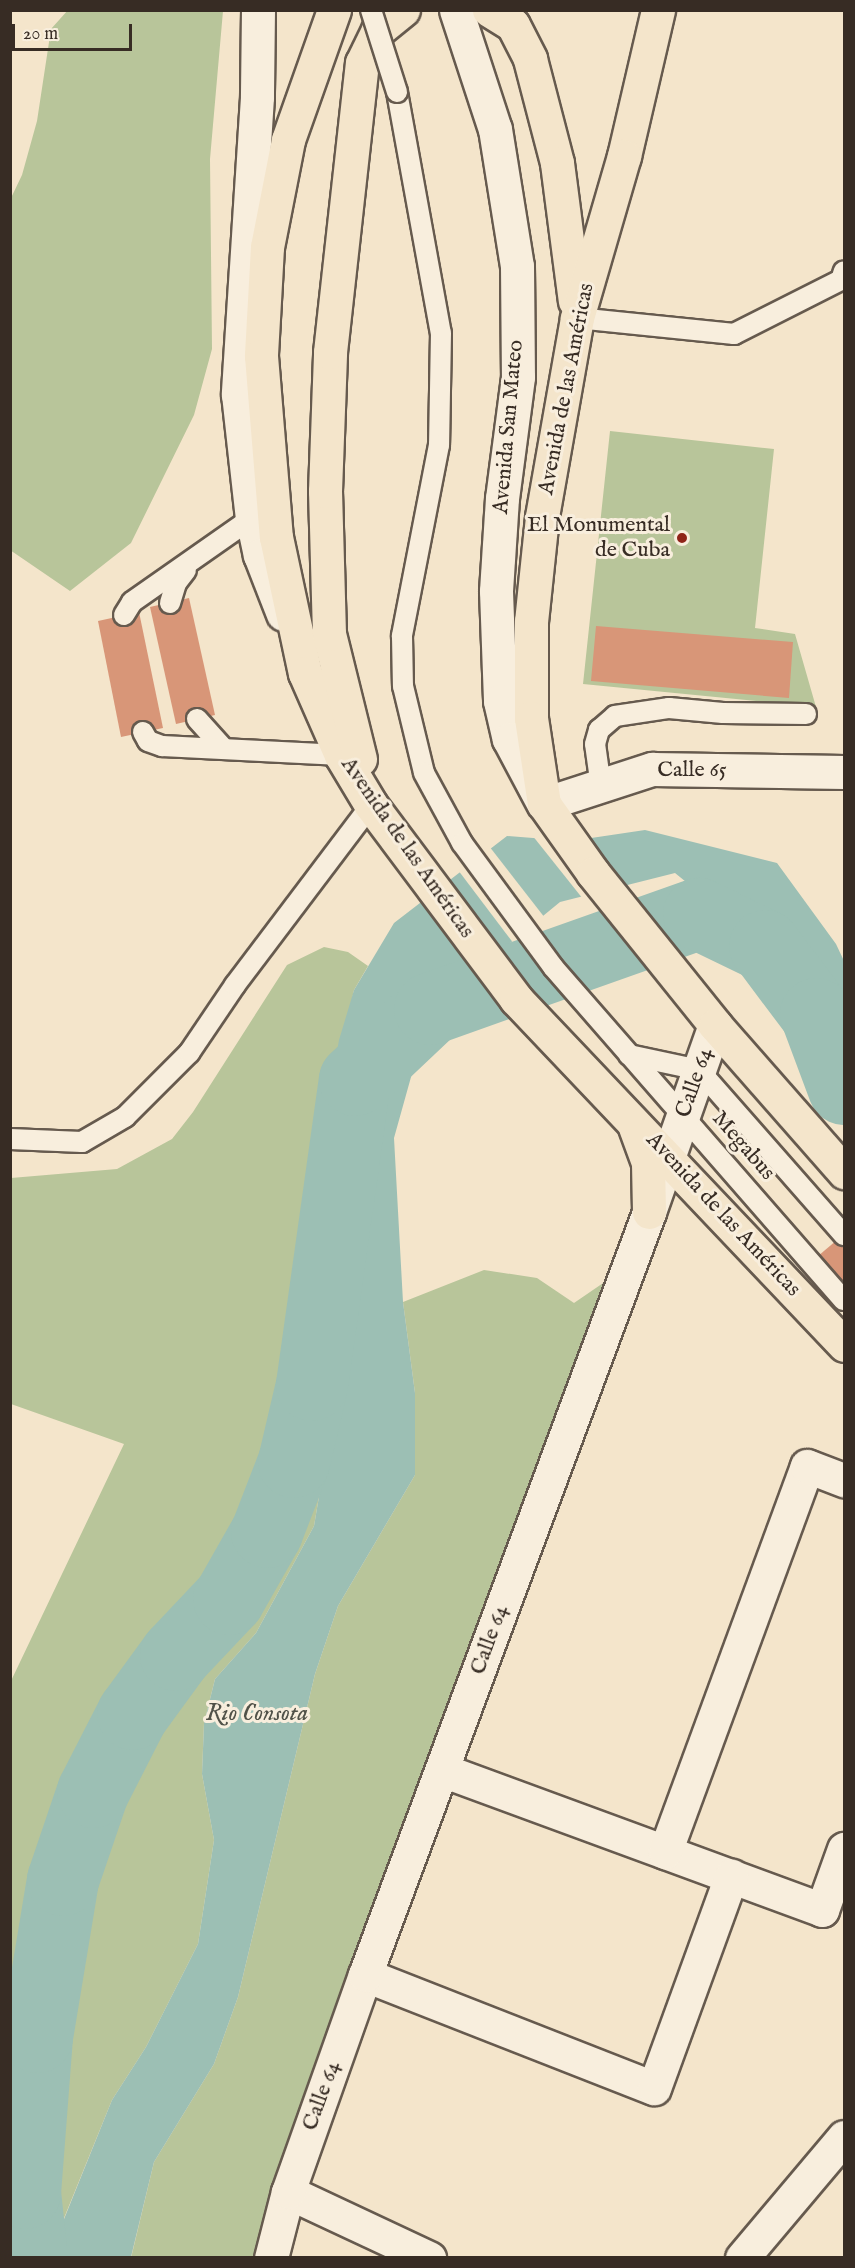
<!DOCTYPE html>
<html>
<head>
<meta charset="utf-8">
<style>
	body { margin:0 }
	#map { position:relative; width:855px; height:2268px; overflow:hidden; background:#f4e5cb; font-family:"IM FELL English",serif }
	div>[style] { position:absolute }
	.green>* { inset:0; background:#b8c59a }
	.water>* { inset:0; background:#9cbfb4 }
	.pier>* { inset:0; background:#f4e5cb }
	.river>* { height:72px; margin:-36px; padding:0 36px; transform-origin:36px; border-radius:36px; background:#9cbfb4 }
	.building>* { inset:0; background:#d89678 }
	.roads { filter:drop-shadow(2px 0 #665a4e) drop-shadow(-2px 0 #665a4e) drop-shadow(0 2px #665a4e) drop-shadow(0 -2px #665a4e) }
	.lane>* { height:20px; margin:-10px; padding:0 10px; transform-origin:10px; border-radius:10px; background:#f8eedd }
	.street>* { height:33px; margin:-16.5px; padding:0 16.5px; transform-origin:16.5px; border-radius:16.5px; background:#f8eedd }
	.secondary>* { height:33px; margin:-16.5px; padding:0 16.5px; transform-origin:16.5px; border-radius:16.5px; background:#f8eedd }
	.primary>* { height:33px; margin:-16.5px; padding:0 16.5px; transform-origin:16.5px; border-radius:16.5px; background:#f4e5cb }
	.bridges { filter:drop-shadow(2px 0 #665a4e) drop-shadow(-2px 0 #665a4e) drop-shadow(0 2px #665a4e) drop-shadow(0 -2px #665a4e) }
	.lane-bridge>* { height:20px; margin:-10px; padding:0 10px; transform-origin:10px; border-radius:10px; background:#f8eedd }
	.dots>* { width:16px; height:16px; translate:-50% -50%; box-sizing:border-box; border:3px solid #f8eedd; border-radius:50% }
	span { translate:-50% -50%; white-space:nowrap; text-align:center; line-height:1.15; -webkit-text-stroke:6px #f8eedd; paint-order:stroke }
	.street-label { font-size:22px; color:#372c24 }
	.poi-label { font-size:22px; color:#372c24 }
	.right { translate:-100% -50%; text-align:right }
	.water-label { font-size:24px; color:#505148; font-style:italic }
	.frame { position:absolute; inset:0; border:12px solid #372c24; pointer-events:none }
	.scale { position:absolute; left:12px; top:24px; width:120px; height:27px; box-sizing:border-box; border:3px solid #372c24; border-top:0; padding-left:8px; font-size:18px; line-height:21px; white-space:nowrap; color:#372c24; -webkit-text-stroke:4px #f8eedd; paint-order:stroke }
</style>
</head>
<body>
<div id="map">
	<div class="green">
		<i style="clip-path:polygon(68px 10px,223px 11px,210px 159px,212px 349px,194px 415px,131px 543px,70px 591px,10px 550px,11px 198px,22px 175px,37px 121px,51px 29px)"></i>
		<i style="clip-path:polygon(610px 431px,774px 449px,755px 628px,795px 634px,816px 707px,583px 684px)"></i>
		<i style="clip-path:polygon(324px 947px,348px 952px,368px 966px,354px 990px,322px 1138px,334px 1230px,340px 1371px,314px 1526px,256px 1633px,215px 1679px,204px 1723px,202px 1774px,214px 1840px,198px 1944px,146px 2047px,112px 2100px,62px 2223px,55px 2257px,11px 2257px,10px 1683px,124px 1444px,11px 1404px,11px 1178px,117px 1169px,172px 1139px,193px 1112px,287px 965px)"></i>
		<i style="clip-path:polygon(628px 1266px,271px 2257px,131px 2258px,154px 2162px,214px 2064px,238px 1997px,315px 1674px,338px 1606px,415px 1475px,415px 1393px,403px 1302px,484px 1270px,537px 1278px,574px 1303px)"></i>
	</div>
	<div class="water">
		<i style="clip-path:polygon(645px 830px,777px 863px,836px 944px,844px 961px,844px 1089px,817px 1014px,765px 946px,675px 873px,560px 902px,430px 1009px,394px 1138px,403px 1302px,415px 1393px,415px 1475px,338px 1606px,315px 1674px,238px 1997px,214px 2064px,154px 2162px,131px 2257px,55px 2258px,62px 2224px,112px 2100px,146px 2047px,198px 1944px,214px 1840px,202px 1774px,204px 1723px,215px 1679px,256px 1633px,314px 1526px,340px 1371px,334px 1230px,322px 1138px,339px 1040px,354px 990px,394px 923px,507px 836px,571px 841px)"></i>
	</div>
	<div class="pier">
		<i style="clip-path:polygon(532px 835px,585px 836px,628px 888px,583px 899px)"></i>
		<i style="clip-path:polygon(489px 846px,545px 918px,514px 944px,458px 870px)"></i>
	</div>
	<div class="river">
		<i style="left:32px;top:2258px;width:65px;rotate:-96.1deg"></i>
		<i style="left:25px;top:2193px;width:156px;rotate:-85.6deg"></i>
		<i style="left:37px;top:2037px;width:159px;rotate:-80.6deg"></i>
		<i style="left:63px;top:1880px;width:93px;rotate:-71.2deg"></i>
		<i style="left:93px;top:1792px;width:88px;rotate:-62.9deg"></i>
		<i style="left:133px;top:1714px;width:73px;rotate:-53.9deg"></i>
		<i style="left:176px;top:1655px;width:77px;rotate:-46.6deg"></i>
		<i style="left:229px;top:1599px;width:77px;rotate:-60.4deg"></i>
		<i style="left:267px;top:1532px;width:75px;rotate:-68.9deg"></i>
		<i style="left:294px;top:1462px;width:79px;rotate:-76.8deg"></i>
		<i style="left:312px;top:1385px;width:308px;rotate:-82deg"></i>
		<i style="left:355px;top:1080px;width:103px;rotate:-43.4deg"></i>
		<i style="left:430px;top:1009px;width:285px;rotate:-19.5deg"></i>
		<i style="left:699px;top:914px;width:73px;rotate:25.9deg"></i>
		<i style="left:765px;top:946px;width:85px;rotate:53.1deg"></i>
		<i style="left:816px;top:1014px;width:80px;rotate:69.5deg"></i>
	</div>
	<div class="building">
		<i style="clip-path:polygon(189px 598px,215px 715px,176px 724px,150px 607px)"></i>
		<i style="clip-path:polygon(139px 612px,163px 728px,121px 737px,98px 621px)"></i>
		<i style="clip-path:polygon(596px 626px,793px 642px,789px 698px,591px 681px)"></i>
		<i style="clip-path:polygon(844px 1234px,844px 1300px,811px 1262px)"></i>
	</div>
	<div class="roads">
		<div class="lane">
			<i style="left:397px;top:92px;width:245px;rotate:79.7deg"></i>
			<i style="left:441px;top:333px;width:112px;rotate:91deg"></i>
			<i style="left:439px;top:445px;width:195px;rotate:101deg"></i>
			<i style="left:402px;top:636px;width:50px;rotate:88.9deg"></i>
			<i style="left:403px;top:686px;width:89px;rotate:76.4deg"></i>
			<i style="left:424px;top:773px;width:80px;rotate:61.5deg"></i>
			<i style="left:462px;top:843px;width:154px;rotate:53.7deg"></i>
			<i style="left:553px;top:967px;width:442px;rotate:48.9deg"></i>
			<i style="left:577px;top:318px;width:158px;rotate:5.8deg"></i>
			<i style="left:734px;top:334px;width:120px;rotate:-26.8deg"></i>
			<i style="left:841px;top:280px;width:9px;rotate:-72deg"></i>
			<i style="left:170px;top:603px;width:21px;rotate:-73deg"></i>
			<i style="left:176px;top:583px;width:16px;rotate:-52deg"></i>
			<i style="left:124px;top:615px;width:15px;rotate:-58deg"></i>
			<i style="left:132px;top:602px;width:146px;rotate:-35deg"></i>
			<i style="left:197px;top:719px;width:40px;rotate:48deg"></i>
			<i style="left:143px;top:732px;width:10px;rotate:61deg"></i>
			<i style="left:148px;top:741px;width:15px;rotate:20deg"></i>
			<i style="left:162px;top:746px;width:179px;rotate:2.9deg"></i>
			<i style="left:601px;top:787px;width:43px;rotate:-97.9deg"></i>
			<i style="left:595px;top:744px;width:15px;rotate:-74deg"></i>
			<i style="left:599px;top:730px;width:21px;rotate:-41deg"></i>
			<i style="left:615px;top:716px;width:55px;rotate:-8.4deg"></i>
			<i style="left:669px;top:708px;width:54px;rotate:5.3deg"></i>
			<i style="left:723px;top:713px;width:83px;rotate:0.7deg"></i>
			<i style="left:629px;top:1055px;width:72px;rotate:12.1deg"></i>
			<i style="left:699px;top:1070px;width:220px;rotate:48.7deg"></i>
			<i style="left:10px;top:1139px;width:72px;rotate:2.4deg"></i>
			<i style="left:82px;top:1142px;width:50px;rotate:-30.2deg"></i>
			<i style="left:125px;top:1117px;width:91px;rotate:-45deg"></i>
			<i style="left:189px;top:1053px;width:82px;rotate:-55.9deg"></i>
			<i style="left:235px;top:985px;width:226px;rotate:-52.9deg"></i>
		</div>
		<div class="street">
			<i style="left:544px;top:804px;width:114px;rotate:-18deg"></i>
			<i style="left:652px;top:769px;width:192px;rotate:0.9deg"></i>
			<i style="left:442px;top:1770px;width:405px;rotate:20.2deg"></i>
			<i style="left:822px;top:1910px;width:65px;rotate:-70.2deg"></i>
			<i style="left:665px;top:1852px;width:411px;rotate:-69.8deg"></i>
			<i style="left:807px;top:1466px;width:40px;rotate:21deg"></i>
			<i style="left:365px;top:1975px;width:310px;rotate:21.4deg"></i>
			<i style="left:654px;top:2088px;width:226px;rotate:-70deg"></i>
			<i style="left:288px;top:2192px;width:156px;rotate:25.1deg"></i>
			<i style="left:742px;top:2258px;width:158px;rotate:-49.9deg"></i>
		</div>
		<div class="secondary">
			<i style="left:258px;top:10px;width:87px;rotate:90.7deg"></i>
			<i style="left:257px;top:97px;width:298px;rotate:93.7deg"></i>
			<i style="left:238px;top:394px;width:125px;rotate:83.6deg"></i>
			<i style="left:252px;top:518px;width:38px;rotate:78deg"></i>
			<i style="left:260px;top:555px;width:63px;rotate:68.7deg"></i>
			<i style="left:456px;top:10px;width:125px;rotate:71.9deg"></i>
			<i style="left:495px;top:129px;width:139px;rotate:80.9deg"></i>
			<i style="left:517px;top:266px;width:111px;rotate:89.5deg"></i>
			<i style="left:518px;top:377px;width:122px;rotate:97.5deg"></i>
			<i style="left:502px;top:498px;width:93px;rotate:93.7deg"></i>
			<i style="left:496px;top:591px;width:110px;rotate:87.9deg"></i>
			<i style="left:500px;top:701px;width:39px;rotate:77deg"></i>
			<i style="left:509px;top:739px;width:72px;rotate:62deg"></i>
			<i style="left:271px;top:2258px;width:68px;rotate:-75.6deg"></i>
			<i style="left:288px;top:2192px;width:230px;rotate:-70.5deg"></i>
			<i style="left:365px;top:1975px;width:814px;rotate:-69.58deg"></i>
			<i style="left:649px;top:1212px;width:198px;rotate:-70.6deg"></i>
		</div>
		<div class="primary">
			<i style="left:334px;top:10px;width:138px;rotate:109.5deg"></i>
			<i style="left:288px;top:140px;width:109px;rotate:101.1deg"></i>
			<i style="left:267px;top:247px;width:109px;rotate:93.2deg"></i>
			<i style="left:261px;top:356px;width:182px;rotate:85.3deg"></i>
			<i style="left:276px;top:537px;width:139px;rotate:78deg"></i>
			<i style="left:305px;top:673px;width:90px;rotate:66.3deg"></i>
			<i style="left:341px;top:755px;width:58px;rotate:59deg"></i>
			<i style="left:371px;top:805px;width:242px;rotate:53.2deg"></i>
			<i style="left:516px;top:999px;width:477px;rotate:46.5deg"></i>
			<i style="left:489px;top:10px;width:28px;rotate:32deg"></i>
			<i style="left:513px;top:25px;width:38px;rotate:63deg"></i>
			<i style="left:530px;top:59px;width:107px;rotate:75.4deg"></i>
			<i style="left:557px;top:163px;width:139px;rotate:82.6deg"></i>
			<i style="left:658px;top:10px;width:150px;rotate:103.1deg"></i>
			<i style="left:624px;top:156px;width:169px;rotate:106.2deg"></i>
			<i style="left:577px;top:318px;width:202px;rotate:100deg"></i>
			<i style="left:542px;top:517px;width:105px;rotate:96deg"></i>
			<i style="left:531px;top:621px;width:97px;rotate:90deg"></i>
			<i style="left:531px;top:718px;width:87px;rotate:81.4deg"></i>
			<i style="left:544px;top:804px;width:85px;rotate:54.6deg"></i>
			<i style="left:593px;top:873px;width:195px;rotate:51.2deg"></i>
			<i style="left:715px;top:1025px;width:196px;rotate:48.7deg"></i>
			<i style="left:360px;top:759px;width:129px;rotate:-103.9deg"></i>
			<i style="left:329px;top:634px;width:143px;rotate:-91.6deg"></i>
			<i style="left:325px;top:491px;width:139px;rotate:-87.9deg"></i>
			<i style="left:330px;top:352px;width:291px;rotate:-83.7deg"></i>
			<i style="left:362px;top:63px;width:37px;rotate:-64deg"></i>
			<i style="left:378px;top:30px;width:32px;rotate:-39deg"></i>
			<i style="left:635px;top:1127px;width:38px;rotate:70deg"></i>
			<i style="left:648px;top:1163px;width:49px;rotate:88.8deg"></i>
		</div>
	</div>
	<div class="bridges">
		<div class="lane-bridge">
			<i style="left:371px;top:10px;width:86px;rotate:72.4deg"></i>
		</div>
	</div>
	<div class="dots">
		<i style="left:682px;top:538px;background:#8f2418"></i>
	</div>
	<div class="street-label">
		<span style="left:567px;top:389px;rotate:-79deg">Avenida de las Américas</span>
		<span style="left:509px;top:427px;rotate:-85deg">Avenida San Mateo</span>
		<span style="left:692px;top:771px">Calle 65</span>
		<span style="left:407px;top:848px;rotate:55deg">Avenida de las Américas</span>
		<span style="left:695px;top:1083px;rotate:-71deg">Calle 64</span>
		<span style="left:743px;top:1146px;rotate:49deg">Megabus</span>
		<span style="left:723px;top:1215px;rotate:47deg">Avenida de las Américas</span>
		<span style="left:490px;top:1640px;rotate:-70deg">Calle 64</span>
		<span style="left:322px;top:2096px;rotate:-70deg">Calle 64</span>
	</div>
	<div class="poi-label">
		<span class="right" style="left:670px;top:538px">El Monumental<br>de Cuba</span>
	</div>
	<div class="water-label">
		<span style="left:257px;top:1714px">Rio Consota</span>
	</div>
	<div class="frame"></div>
	<div class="scale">20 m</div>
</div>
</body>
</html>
